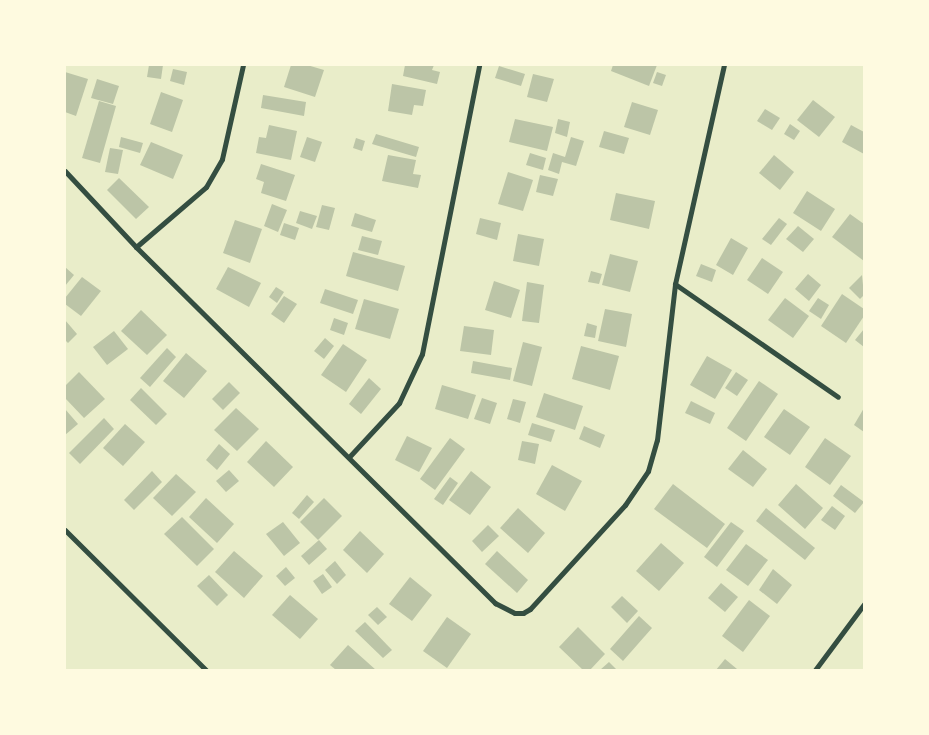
<!DOCTYPE html>
<html>
<head>
<meta charset="utf-8">
<style>
	body { margin:0 }
	#map { position:relative; width:929px; height:735px; overflow:hidden; background:#e9edc9; font-family:"Asap Condensed",sans-serif }
	div>[style] { position:absolute }
	.building>* { inset:0; background:#bcc5a7 }
	.minor>* { height:5px; margin:-2.5px; padding:0 2.5px; transform-origin:2.5px; border-radius:2.5px; background:#344e41 }
	span { translate:-50% -50%; white-space:nowrap; text-align:center; line-height:1.15; -webkit-text-stroke:5px #fefae0; paint-order:stroke }
	.frame { position:absolute; inset:0; border:66px solid #fefae0; pointer-events:none }
</style>
</head>
<body>
<div id="map">
	<div class="building">
		<i style="clip-path:polygon(149px 65px,163px 65px,161px 79px,147px 77px)"></i>
		<i style="clip-path:polygon(291px 65px,307px 65px,324px 70px,315px 97px,284px 87px)"></i>
		<i style="clip-path:polygon(405px 65px,434px 65px,432px 70px,440px 72px,437px 84px,403px 76px)"></i>
		<i style="clip-path:polygon(613px 65px,657px 65px,649px 86px,611px 71px)"></i>
		<i style="clip-path:polygon(499px 66px,525px 74px,521px 86px,495px 78px)"></i>
		<i style="clip-path:polygon(173px 69px,187px 72px,184px 85px,170px 81px)"></i>
		<i style="clip-path:polygon(65px 72px,88px 79px,76px 116px,65px 112px)"></i>
		<i style="clip-path:polygon(657px 72px,666px 75px,662px 86px,653px 83px)"></i>
		<i style="clip-path:polygon(533px 74px,554px 79px,547px 102px,527px 97px)"></i>
		<i style="clip-path:polygon(97px 79px,119px 86px,113px 104px,91px 98px)"></i>
		<i style="clip-path:polygon(392px 84px,426px 90px,423px 106px,414px 105px,412px 115px,388px 111px)"></i>
		<i style="clip-path:polygon(161px 92px,183px 100px,172px 132px,150px 124px)"></i>
		<i style="clip-path:polygon(263px 95px,306px 102px,304px 116px,261px 108px)"></i>
		<i style="clip-path:polygon(813px 100px,835px 117px,819px 137px,797px 120px)"></i>
		<i style="clip-path:polygon(99px 101px,116px 106px,100px 163px,82px 158px)"></i>
		<i style="clip-path:polygon(632px 102px,658px 110px,650px 135px,624px 127px)"></i>
		<i style="clip-path:polygon(765px 109px,780px 118px,772px 130px,757px 121px)"></i>
		<i style="clip-path:polygon(515px 119px,553px 127px,547px 151px,509px 142px)"></i>
		<i style="clip-path:polygon(558px 119px,570px 122px,567px 137px,555px 133px)"></i>
		<i style="clip-path:polygon(790px 124px,800px 131px,794px 140px,784px 134px)"></i>
		<i style="clip-path:polygon(269px 125px,297px 131px,291px 160px,256px 153px,259px 137px,266px 138px)"></i>
		<i style="clip-path:polygon(851px 125px,864px 132px,864px 154px,842px 142px)"></i>
		<i style="clip-path:polygon(604px 131px,629px 138px,624px 154px,599px 147px)"></i>
		<i style="clip-path:polygon(376px 134px,419px 147px,416px 157px,372px 144px)"></i>
		<i style="clip-path:polygon(121px 137px,143px 143px,140px 153px,119px 147px)"></i>
		<i style="clip-path:polygon(307px 137px,322px 142px,315px 162px,300px 157px)"></i>
		<i style="clip-path:polygon(571px 137px,584px 141px,576px 166px,562px 162px,559px 174px,548px 170px,553px 153px,565px 157px)"></i>
		<i style="clip-path:polygon(356px 138px,365px 141px,362px 151px,353px 148px)"></i>
		<i style="clip-path:polygon(151px 142px,183px 155px,173px 179px,140px 165px)"></i>
		<i style="clip-path:polygon(110px 148px,123px 150px,118px 174px,105px 172px)"></i>
		<i style="clip-path:polygon(530px 153px,546px 158px,543px 170px,526px 165px)"></i>
		<i style="clip-path:polygon(388px 155px,416px 160px,413px 174px,421px 175px,418px 188px,382px 181px)"></i>
		<i style="clip-path:polygon(774px 155px,794px 172px,780px 190px,759px 173px)"></i>
		<i style="clip-path:polygon(261px 164px,295px 175px,286px 201px,261px 193px,264px 182px,256px 179px)"></i>
		<i style="clip-path:polygon(508px 172px,533px 180px,523px 211px,498px 204px)"></i>
		<i style="clip-path:polygon(540px 175px,558px 179px,553px 196px,536px 192px)"></i>
		<i style="clip-path:polygon(119px 178px,149px 207px,136px 219px,107px 190px)"></i>
		<i style="clip-path:polygon(807px 191px,835px 209px,821px 231px,793px 213px)"></i>
		<i style="clip-path:polygon(616px 193px,655px 201px,649px 229px,610px 220px)"></i>
		<i style="clip-path:polygon(272px 204px,287px 210px,278px 232px,264px 226px)"></i>
		<i style="clip-path:polygon(322px 205px,335px 208px,329px 230px,316px 227px)"></i>
		<i style="clip-path:polygon(300px 211px,317px 216px,312px 229px,296px 223px)"></i>
		<i style="clip-path:polygon(355px 213px,376px 220px,372px 232px,351px 226px)"></i>
		<i style="clip-path:polygon(850px 214px,864px 224px,864px 261px,832px 237px)"></i>
		<i style="clip-path:polygon(480px 218px,501px 223px,497px 240px,476px 234px)"></i>
		<i style="clip-path:polygon(779px 218px,787px 224px,771px 245px,762px 239px)"></i>
		<i style="clip-path:polygon(235px 220px,262px 229px,250px 263px,223px 253px)"></i>
		<i style="clip-path:polygon(284px 223px,299px 228px,295px 240px,280px 235px)"></i>
		<i style="clip-path:polygon(798px 226px,814px 239px,803px 252px,786px 239px)"></i>
		<i style="clip-path:polygon(518px 234px,544px 239px,539px 266px,513px 261px)"></i>
		<i style="clip-path:polygon(362px 236px,382px 241px,378px 255px,358px 250px)"></i>
		<i style="clip-path:polygon(731px 238px,748px 248px,733px 275px,716px 265px)"></i>
		<i style="clip-path:polygon(353px 252px,405px 266px,398px 291px,346px 276px)"></i>
		<i style="clip-path:polygon(610px 254px,638px 261px,630px 292px,602px 285px)"></i>
		<i style="clip-path:polygon(762px 258px,783px 272px,768px 294px,747px 280px)"></i>
		<i style="clip-path:polygon(701px 264px,716px 270px,712px 282px,696px 276px)"></i>
		<i style="clip-path:polygon(65px 267px,74px 275px,65px 286px)"></i>
		<i style="clip-path:polygon(228px 267px,261px 283px,249px 307px,216px 289px)"></i>
		<i style="clip-path:polygon(591px 271px,602px 274px,599px 284px,588px 282px)"></i>
		<i style="clip-path:polygon(808px 274px,821px 285px,809px 301px,795px 289px)"></i>
		<i style="clip-path:polygon(862px 275px,864px 295px,860px 299px,849px 288px)"></i>
		<i style="clip-path:polygon(82px 277px,101px 291px,81px 316px,65px 304px,65px 298px)"></i>
		<i style="clip-path:polygon(494px 281px,520px 290px,511px 318px,485px 310px)"></i>
		<i style="clip-path:polygon(527px 282px,544px 285px,539px 323px,522px 321px)"></i>
		<i style="clip-path:polygon(276px 287px,284px 292px,277px 303px,269px 297px)"></i>
		<i style="clip-path:polygon(325px 289px,358px 300px,353px 314px,320px 303px)"></i>
		<i style="clip-path:polygon(842px 294px,864px 309px,864px 316px,846px 343px,821px 326px)"></i>
		<i style="clip-path:polygon(284px 296px,297px 304px,284px 323px,271px 314px)"></i>
		<i style="clip-path:polygon(785px 298px,809px 316px,793px 338px,768px 320px)"></i>
		<i style="clip-path:polygon(818px 298px,829px 305px,821px 319px,809px 311px)"></i>
		<i style="clip-path:polygon(364px 299px,399px 309px,390px 339px,355px 329px)"></i>
		<i style="clip-path:polygon(605px 309px,632px 314px,626px 347px,598px 341px)"></i>
		<i style="clip-path:polygon(141px 310px,167px 335px,147px 355px,121px 331px)"></i>
		<i style="clip-path:polygon(334px 318px,348px 323px,344px 335px,330px 330px)"></i>
		<i style="clip-path:polygon(65px 320px,77px 334px,68px 343px,65px 340px)"></i>
		<i style="clip-path:polygon(587px 323px,597px 326px,595px 338px,584px 336px)"></i>
		<i style="clip-path:polygon(464px 326px,494px 330px,491px 355px,460px 351px)"></i>
		<i style="clip-path:polygon(864px 329px,864px 347px,855px 340px)"></i>
		<i style="clip-path:polygon(114px 331px,128px 349px,107px 365px,93px 347px)"></i>
		<i style="clip-path:polygon(325px 338px,334px 346px,324px 359px,314px 351px)"></i>
		<i style="clip-path:polygon(523px 342px,542px 347px,532px 386px,513px 381px)"></i>
		<i style="clip-path:polygon(343px 344px,367px 360px,346px 392px,321px 375px)"></i>
		<i style="clip-path:polygon(581px 346px,619px 356px,610px 390px,572px 379px)"></i>
		<i style="clip-path:polygon(167px 348px,176px 357px,150px 387px,140px 378px)"></i>
		<i style="clip-path:polygon(186px 353px,207px 371px,184px 398px,163px 381px)"></i>
		<i style="clip-path:polygon(707px 356px,732px 370px,715px 399px,690px 385px)"></i>
		<i style="clip-path:polygon(473px 361px,512px 368px,510px 380px,471px 373px)"></i>
		<i style="clip-path:polygon(79px 372px,105px 399px,84px 418px,65px 398px,65px 386px)"></i>
		<i style="clip-path:polygon(736px 372px,748px 380px,737px 396px,725px 388px)"></i>
		<i style="clip-path:polygon(369px 378px,381px 389px,361px 414px,349px 404px)"></i>
		<i style="clip-path:polygon(759px 381px,778px 394px,746px 441px,727px 428px)"></i>
		<i style="clip-path:polygon(229px 382px,240px 393px,223px 410px,212px 399px)"></i>
		<i style="clip-path:polygon(442px 385px,476px 395px,468px 419px,435px 409px)"></i>
		<i style="clip-path:polygon(141px 388px,167px 414px,156px 425px,130px 400px)"></i>
		<i style="clip-path:polygon(544px 393px,583px 406px,575px 430px,536px 417px)"></i>
		<i style="clip-path:polygon(482px 398px,497px 403px,490px 424px,474px 419px)"></i>
		<i style="clip-path:polygon(513px 399px,526px 402px,520px 423px,507px 419px)"></i>
		<i style="clip-path:polygon(691px 401px,715px 413px,710px 424px,685px 413px)"></i>
		<i style="clip-path:polygon(236px 408px,259px 429px,237px 451px,214px 430px)"></i>
		<i style="clip-path:polygon(864px 408px,864px 432px,854px 425px)"></i>
		<i style="clip-path:polygon(65px 409px,78px 424px,65px 435px)"></i>
		<i style="clip-path:polygon(784px 409px,810px 427px,790px 455px,764px 437px)"></i>
		<i style="clip-path:polygon(104px 418px,114px 429px,80px 464px,69px 453px)"></i>
		<i style="clip-path:polygon(532px 423px,555px 430px,551px 442px,528px 435px)"></i>
		<i style="clip-path:polygon(125px 424px,145px 442px,123px 466px,103px 448px)"></i>
		<i style="clip-path:polygon(584px 426px,605px 435px,600px 448px,579px 439px)"></i>
		<i style="clip-path:polygon(407px 436px,432px 448px,419px 472px,395px 460px)"></i>
		<i style="clip-path:polygon(450px 438px,465px 449px,435px 490px,420px 479px)"></i>
		<i style="clip-path:polygon(825px 438px,851px 456px,830px 485px,805px 467px)"></i>
		<i style="clip-path:polygon(266px 441px,293px 467px,274px 487px,247px 462px)"></i>
		<i style="clip-path:polygon(522px 441px,539px 444px,535px 464px,518px 460px)"></i>
		<i style="clip-path:polygon(219px 444px,230px 454px,217px 470px,206px 460px)"></i>
		<i style="clip-path:polygon(743px 450px,767px 469px,753px 487px,728px 469px)"></i>
		<i style="clip-path:polygon(552px 465px,582px 481px,565px 511px,536px 494px)"></i>
		<i style="clip-path:polygon(229px 470px,239px 481px,226px 492px,216px 481px)"></i>
		<i style="clip-path:polygon(152px 471px,162px 482px,134px 510px,124px 500px)"></i>
		<i style="clip-path:polygon(471px 471px,491px 487px,470px 515px,449px 500px)"></i>
		<i style="clip-path:polygon(176px 474px,196px 492px,172px 516px,153px 498px)"></i>
		<i style="clip-path:polygon(450px 477px,458px 483px,443px 505px,434px 499px)"></i>
		<i style="clip-path:polygon(673px 484px,725px 524px,707px 548px,654px 509px)"></i>
		<i style="clip-path:polygon(796px 484px,823px 508px,805px 529px,778px 505px)"></i>
		<i style="clip-path:polygon(841px 485px,864px 502px,855px 513px,833px 496px)"></i>
		<i style="clip-path:polygon(307px 495px,314px 502px,299px 519px,292px 513px)"></i>
		<i style="clip-path:polygon(206px 498px,234px 524px,217px 543px,189px 517px)"></i>
		<i style="clip-path:polygon(324px 498px,342px 516px,318px 540px,300px 522px)"></i>
		<i style="clip-path:polygon(832px 506px,845px 516px,835px 530px,821px 520px)"></i>
		<i style="clip-path:polygon(518px 508px,545px 533px,528px 553px,500px 528px)"></i>
		<i style="clip-path:polygon(766px 508px,815px 548px,805px 560px,756px 521px)"></i>
		<i style="clip-path:polygon(182px 517px,214px 549px,197px 566px,164px 534px)"></i>
		<i style="clip-path:polygon(283px 522px,300px 543px,284px 556px,266px 534px)"></i>
		<i style="clip-path:polygon(731px 522px,744px 531px,717px 567px,704px 557px)"></i>
		<i style="clip-path:polygon(488px 525px,499px 536px,482px 552px,472px 541px)"></i>
		<i style="clip-path:polygon(360px 531px,384px 554px,367px 573px,343px 550px)"></i>
		<i style="clip-path:polygon(319px 540px,327px 549px,309px 565px,301px 556px)"></i>
		<i style="clip-path:polygon(661px 543px,684px 563px,659px 591px,636px 571px)"></i>
		<i style="clip-path:polygon(746px 544px,768px 560px,748px 586px,726px 570px)"></i>
		<i style="clip-path:polygon(234px 551px,263px 576px,244px 598px,215px 572px)"></i>
		<i style="clip-path:polygon(497px 551px,528px 580px,517px 593px,485px 564px)"></i>
		<i style="clip-path:polygon(335px 561px,346px 575px,337px 584px,325px 570px)"></i>
		<i style="clip-path:polygon(286px 567px,295px 578px,285px 586px,276px 576px)"></i>
		<i style="clip-path:polygon(773px 569px,792px 585px,777px 604px,759px 590px)"></i>
		<i style="clip-path:polygon(323px 574px,332px 587px,322px 594px,313px 581px)"></i>
		<i style="clip-path:polygon(209px 575px,228px 595px,217px 606px,197px 586px)"></i>
		<i style="clip-path:polygon(410px 577px,432px 595px,412px 621px,389px 604px)"></i>
		<i style="clip-path:polygon(721px 583px,738px 597px,725px 612px,708px 598px)"></i>
		<i style="clip-path:polygon(290px 595px,318px 619px,300px 639px,272px 615px)"></i>
		<i style="clip-path:polygon(622px 596px,638px 611px,627px 623px,611px 607px)"></i>
		<i style="clip-path:polygon(749px 600px,770px 616px,743px 652px,722px 636px)"></i>
		<i style="clip-path:polygon(377px 607px,387px 617px,378px 625px,368px 615px)"></i>
		<i style="clip-path:polygon(639px 616px,652px 628px,623px 661px,610px 649px)"></i>
		<i style="clip-path:polygon(447px 617px,471px 634px,447px 668px,423px 651px)"></i>
		<i style="clip-path:polygon(365px 622px,392px 650px,383px 658px,355px 631px)"></i>
		<i style="clip-path:polygon(578px 627px,605px 654px,590px 670px,583px 670px,559px 647px)"></i>
		<i style="clip-path:polygon(348px 645px,376px 670px,336px 670px,330px 665px)"></i>
		<i style="clip-path:polygon(725px 659px,737px 669px,736px 670px,716px 670px)"></i>
		<i style="clip-path:polygon(609px 662px,617px 670px,600px 670px)"></i>
	</div>
	<div class="minor">
		<i style="left:65px;top:171px;width:104px;rotate:46.9deg"></i>
		<i style="left:136px;top:247px;width:506px;rotate:44.76deg"></i>
		<i style="left:495px;top:603px;width:22px;rotate:27deg"></i>
		<i style="left:515px;top:613px;width:8px"></i>
		<i style="left:523px;top:613px;width:8px;rotate:-30deg"></i>
		<i style="left:530px;top:609px;width:141px;rotate:-47.6deg"></i>
		<i style="left:625px;top:505px;width:41px;rotate:-55.9deg"></i>
		<i style="left:648px;top:471px;width:32px;rotate:-74deg"></i>
		<i style="left:657px;top:440px;width:157px;rotate:-83.4deg"></i>
		<i style="left:675px;top:284px;width:224px;rotate:-77.4deg"></i>
		<i style="left:136px;top:247px;width:92px;rotate:-40.6deg"></i>
		<i style="left:206px;top:187px;width:32px;rotate:-60deg"></i>
		<i style="left:222px;top:159px;width:96px;rotate:-77.4deg"></i>
		<i style="left:675px;top:284px;width:198px;rotate:34.7deg"></i>
		<i style="left:349px;top:457px;width:74px;rotate:-47.2deg"></i>
		<i style="left:399px;top:403px;width:54px;rotate:-64.9deg"></i>
		<i style="left:422px;top:354px;width:295px;rotate:-78.8deg"></i>
		<i style="left:65px;top:530px;width:199px;rotate:44.8deg"></i>
		<i style="left:815px;top:670px;width:82px;rotate:-53.4deg"></i>
	</div>
	<div class="frame"></div>
</div>
</body>
</html>
